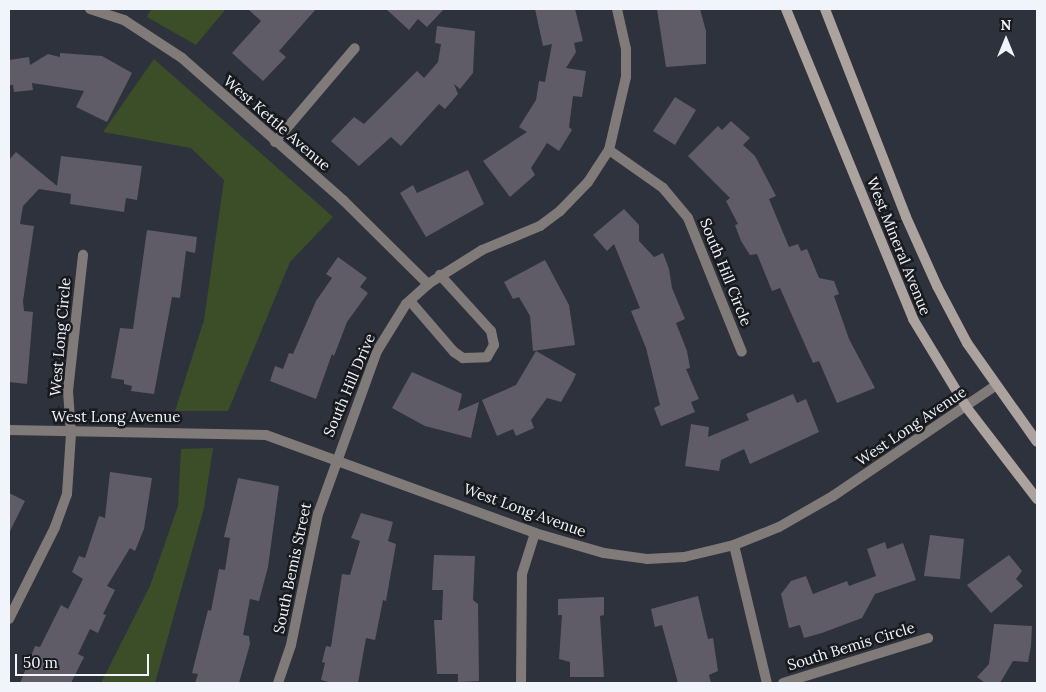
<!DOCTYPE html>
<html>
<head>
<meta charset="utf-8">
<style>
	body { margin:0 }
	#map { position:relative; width:1046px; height:692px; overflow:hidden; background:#2d323c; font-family:Lora,serif }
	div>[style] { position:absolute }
	.green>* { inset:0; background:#3b4e28 }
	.building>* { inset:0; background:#5f5c68 }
	.street>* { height:10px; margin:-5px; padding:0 5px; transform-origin:5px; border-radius:5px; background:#807b78 }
	.secondary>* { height:10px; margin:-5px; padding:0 5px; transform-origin:5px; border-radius:5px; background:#ada39e }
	span { translate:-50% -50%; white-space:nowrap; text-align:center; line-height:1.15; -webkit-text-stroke:5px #181a1e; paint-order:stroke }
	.street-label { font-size:15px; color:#f1f5fb }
	.frame { position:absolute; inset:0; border:10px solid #f1f5fb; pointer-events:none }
	.north { position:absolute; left:981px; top:15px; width:50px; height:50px; -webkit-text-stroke:4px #181a1e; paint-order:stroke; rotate:0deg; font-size:14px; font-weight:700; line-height:20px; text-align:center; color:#f1f5fb }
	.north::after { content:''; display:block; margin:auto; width:18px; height:22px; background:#f1f5fb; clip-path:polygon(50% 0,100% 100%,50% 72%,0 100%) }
	.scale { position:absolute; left:15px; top:654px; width:134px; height:22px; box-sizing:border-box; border:2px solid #f1f5fb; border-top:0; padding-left:6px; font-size:15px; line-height:18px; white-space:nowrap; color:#f1f5fb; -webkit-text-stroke:4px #181a1e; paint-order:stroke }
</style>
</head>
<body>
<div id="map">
	<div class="green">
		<i style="clip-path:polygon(151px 9px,226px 9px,196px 45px,147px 17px)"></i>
		<i style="clip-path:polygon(154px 59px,333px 217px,290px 262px,228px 411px,175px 411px,204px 320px,224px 180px,191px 148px,103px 132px)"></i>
		<i style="clip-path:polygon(213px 448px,204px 508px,155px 683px,101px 683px,150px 586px,178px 506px,181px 449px)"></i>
	</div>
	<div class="building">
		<i style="clip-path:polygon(248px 9px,316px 9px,279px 51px,286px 57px,263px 81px,232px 53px,261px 21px)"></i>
		<i style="clip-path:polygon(386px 9px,444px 9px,427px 27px,418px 19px,409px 30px)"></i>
		<i style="clip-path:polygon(535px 9px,575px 9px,583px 41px,574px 43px,576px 52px,566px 68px,586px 71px,582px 97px,573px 96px,569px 127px,572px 130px,559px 151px,547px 143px,531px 168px,535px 175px,510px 197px,483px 161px,527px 132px,519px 127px,536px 100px,539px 81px,545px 82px,552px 44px,543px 46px)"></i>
		<i style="clip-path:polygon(657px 9px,700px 9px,706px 31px,706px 64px,666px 67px)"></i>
		<i style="clip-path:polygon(437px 26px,475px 31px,473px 73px,460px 89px,454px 84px,458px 94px,445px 109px,439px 104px,401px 146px,391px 137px,359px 166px,331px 141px,354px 117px,364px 124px,417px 71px,424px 78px,438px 62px,441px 44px,435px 43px)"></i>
		<i style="clip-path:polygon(60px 53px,102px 56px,132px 73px,107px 122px,76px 107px,84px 91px,32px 83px,33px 90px,14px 92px,13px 85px,9px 85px,9px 60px,29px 57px,30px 65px,48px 54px,60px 57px)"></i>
		<i style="clip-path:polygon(675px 97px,696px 110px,675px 145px,653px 131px)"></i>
		<i style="clip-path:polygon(731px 121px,750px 138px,743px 145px,755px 156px,776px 196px,769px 199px,789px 247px,798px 244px,801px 251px,807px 249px,819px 278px,834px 281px,839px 294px,834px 296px,849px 339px,875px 388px,837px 403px,819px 361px,813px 363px,780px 288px,772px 291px,757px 254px,750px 255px,741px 241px,735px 225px,738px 224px,726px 201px,730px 198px,688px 156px,718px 126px,722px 130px)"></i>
		<i style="clip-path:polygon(16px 152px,57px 186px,61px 156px,142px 166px,137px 200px,126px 198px,124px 212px,70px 204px,71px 194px,39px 189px,23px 206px,20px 224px,34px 226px,23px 301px,24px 311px,33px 312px,27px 384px,9px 382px,9px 160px)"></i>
		<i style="clip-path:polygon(468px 170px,484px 204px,426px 237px,400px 193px,413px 185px,417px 193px)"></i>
		<i style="clip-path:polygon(624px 209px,639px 225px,639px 241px,654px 257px,663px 253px,669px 269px,672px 288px,685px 319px,676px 323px,687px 351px,690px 368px,686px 369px,699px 399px,691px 402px,695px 412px,661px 426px,654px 408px,660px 405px,646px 348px,631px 311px,640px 308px,614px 244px,607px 251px,593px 235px)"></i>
		<i style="clip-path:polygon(147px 230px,197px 237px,195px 253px,186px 251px,180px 298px,172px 297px,154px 394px,131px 391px,132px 386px,124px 384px,124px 380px,111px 378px,120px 328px,133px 329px)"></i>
		<i style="clip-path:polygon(338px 257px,367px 278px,360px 287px,368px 293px,347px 322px,334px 356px,332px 354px,316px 399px,270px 381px,275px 366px,283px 369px,289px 353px,293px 354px,316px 301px,332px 278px,326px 274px)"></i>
		<i style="clip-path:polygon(545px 260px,569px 305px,575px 345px,533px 351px,530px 316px,519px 297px,513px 299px,504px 282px)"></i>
		<i style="clip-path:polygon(536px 351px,576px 374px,573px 381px,561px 402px,547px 398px,531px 420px,534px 428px,516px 436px,513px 429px,497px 436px,482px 400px,516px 385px)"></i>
		<i style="clip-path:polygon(412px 372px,462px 394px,458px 411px,479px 402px,471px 438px,425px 426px,392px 408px)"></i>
		<i style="clip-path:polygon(793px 394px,797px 403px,806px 399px,819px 432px,750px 464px,744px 449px,721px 460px,719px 471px,685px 466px,691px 424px,709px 427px,708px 437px,749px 420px,746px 414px)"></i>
		<i style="clip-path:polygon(110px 472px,152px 478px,144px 529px,135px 551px,130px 548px,107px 586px,115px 590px,103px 614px,106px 615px,98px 633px,90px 629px,78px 654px,84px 657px,71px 683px,20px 683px,35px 646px,40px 647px,61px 605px,68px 609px,83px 579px,72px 572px,79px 556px,85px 558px,99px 516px,105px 518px)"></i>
		<i style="clip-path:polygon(238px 478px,279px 486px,268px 567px,259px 601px,250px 599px,243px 635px,249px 636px,250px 644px,239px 683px,195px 683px,198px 674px,192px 673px,208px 610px,211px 611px,219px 569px,225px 570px,230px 538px,224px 537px)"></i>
		<i style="clip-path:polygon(9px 493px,25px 501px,9px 533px)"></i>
		<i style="clip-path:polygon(361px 513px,393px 522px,388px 541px,396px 544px,386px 601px,383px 600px,375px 640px,366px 638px,358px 683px,332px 683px,321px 680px,325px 663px,322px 662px,326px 646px,331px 647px,342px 574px,350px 575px,360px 541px,351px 538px)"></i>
		<i style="clip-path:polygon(930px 535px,964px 539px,960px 579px,924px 576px)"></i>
		<i style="clip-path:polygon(885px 542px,887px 549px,903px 543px,916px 580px,875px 594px,862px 618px,822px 633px,804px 638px,800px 625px,789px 628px,781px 594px,791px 581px,806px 576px,813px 594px,847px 581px,849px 586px,876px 576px,867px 549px)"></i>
		<i style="clip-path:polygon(434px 555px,475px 556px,473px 600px,478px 604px,479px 681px,458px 682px,458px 674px,437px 674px,434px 620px,442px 620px,443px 590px,432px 590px)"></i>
		<i style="clip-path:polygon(1009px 555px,1022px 571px,1016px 579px,1023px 586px,991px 613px,967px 585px)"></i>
		<i style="clip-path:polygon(698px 596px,708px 639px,713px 638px,718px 671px,709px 675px,711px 683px,678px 683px,662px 625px,655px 627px,651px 609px)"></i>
		<i style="clip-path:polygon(604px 597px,604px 615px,600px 616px,604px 677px,570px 677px,570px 662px,559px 659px,562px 615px,558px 615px,558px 599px)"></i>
		<i style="clip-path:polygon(994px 624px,1032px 626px,1031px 646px,1028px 662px,1013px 661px,1000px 683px,985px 683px,977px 677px,989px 664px)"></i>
	</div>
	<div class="street">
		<i style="left:90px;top:9px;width:36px;rotate:18deg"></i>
		<i style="left:124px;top:20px;width:69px;rotate:33.2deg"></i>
		<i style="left:182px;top:58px;width:215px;rotate:41.4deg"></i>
		<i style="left:343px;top:200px;width:120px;rotate:44.7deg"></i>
		<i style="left:275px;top:142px;width:123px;rotate:-49.6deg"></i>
		<i style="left:609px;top:150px;width:66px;rotate:35.1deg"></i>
		<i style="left:663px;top:188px;width:39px;rotate:50deg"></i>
		<i style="left:688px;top:218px;width:144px;rotate:68.1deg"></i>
		<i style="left:410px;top:301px;width:67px;rotate:49.2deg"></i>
		<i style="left:454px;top:352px;width:11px;rotate:34deg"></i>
		<i style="left:463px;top:358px;width:24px;rotate:-2deg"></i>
		<i style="left:487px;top:357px;width:14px;rotate:-60deg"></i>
		<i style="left:494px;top:345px;width:14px;rotate:-102deg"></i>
		<i style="left:491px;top:331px;width:76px;rotate:-132.3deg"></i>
		<i style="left:9px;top:430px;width:257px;rotate:1.1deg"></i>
		<i style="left:266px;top:435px;width:286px;rotate:20deg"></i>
		<i style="left:535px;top:533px;width:72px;rotate:16.2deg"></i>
		<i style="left:604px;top:553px;width:43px;rotate:7.9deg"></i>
		<i style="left:647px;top:559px;width:37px;rotate:-3deg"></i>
		<i style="left:684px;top:557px;width:51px;rotate:-13.5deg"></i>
		<i style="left:734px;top:545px;width:48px;rotate:-21.8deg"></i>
		<i style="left:779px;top:527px;width:62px;rotate:-29.9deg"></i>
		<i style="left:833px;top:496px;width:196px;rotate:-34.2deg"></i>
		<i style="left:734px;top:545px;width:142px;rotate:76.6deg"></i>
		<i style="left:9px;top:619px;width:103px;rotate:-63.4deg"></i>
		<i style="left:55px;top:527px;width:35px;rotate:-70deg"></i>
		<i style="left:67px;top:494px;width:61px;rotate:-86.2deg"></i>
		<i style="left:71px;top:433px;width:42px;rotate:-94.1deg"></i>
		<i style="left:68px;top:391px;width:137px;rotate:-83.7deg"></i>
		<i style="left:278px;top:683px;width:40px;rotate:-71.1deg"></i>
		<i style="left:291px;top:645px;width:134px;rotate:-78.4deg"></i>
		<i style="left:318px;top:514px;width:173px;rotate:-70.1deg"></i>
		<i style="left:377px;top:351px;width:55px;rotate:-58.3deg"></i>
		<i style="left:406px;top:304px;width:30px;rotate:-42deg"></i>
		<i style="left:428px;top:284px;width:64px;rotate:-32.2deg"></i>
		<i style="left:482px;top:250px;width:63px;rotate:-22.5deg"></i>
		<i style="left:540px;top:226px;width:25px;rotate:-37deg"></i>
		<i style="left:560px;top:211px;width:40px;rotate:-46deg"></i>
		<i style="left:588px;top:182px;width:38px;rotate:-57deg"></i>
		<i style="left:609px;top:150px;width:75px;rotate:-76.9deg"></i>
		<i style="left:626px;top:77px;width:28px;rotate:-90deg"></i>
		<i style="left:626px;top:49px;width:41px;rotate:-102.7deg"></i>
		<i style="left:521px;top:683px;width:109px;rotate:-89.5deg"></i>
		<i style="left:522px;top:574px;width:43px;rotate:-72.4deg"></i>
		<i style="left:783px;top:683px;width:152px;rotate:-17.2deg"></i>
	</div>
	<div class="secondary">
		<i style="left:786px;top:9px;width:335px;rotate:67.7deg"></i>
		<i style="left:913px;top:319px;width:104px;rotate:58.8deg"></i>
		<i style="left:967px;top:408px;width:115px;rotate:52.4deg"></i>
		<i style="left:825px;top:9px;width:223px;rotate:68.7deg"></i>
		<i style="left:906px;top:217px;width:76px;rotate:65.8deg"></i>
		<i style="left:937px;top:286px;width:64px;rotate:62.2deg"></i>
		<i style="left:967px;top:343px;width:121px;rotate:54.7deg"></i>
	</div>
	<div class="street-label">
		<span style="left:277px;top:123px;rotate:41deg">West Kettle Avenue</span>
		<span style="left:899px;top:246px;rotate:68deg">West Mineral Avenue</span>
		<span style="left:726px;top:272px;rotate:68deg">South Hill Circle</span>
		<span style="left:60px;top:337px;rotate:-85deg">West Long Circle</span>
		<span style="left:349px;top:385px;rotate:-67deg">South Hill Drive</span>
		<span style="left:116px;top:417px">West Long Avenue</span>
		<span style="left:911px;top:426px;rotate:-34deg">West Long Avenue</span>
		<span style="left:525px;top:510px;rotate:20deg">West Long Avenue</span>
		<span style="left:292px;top:568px;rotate:-78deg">South Bemis Street</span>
		<span style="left:851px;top:646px;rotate:-17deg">South Bemis Circle</span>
	</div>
	<div class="frame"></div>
	<div class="north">N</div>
	<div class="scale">50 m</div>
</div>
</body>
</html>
